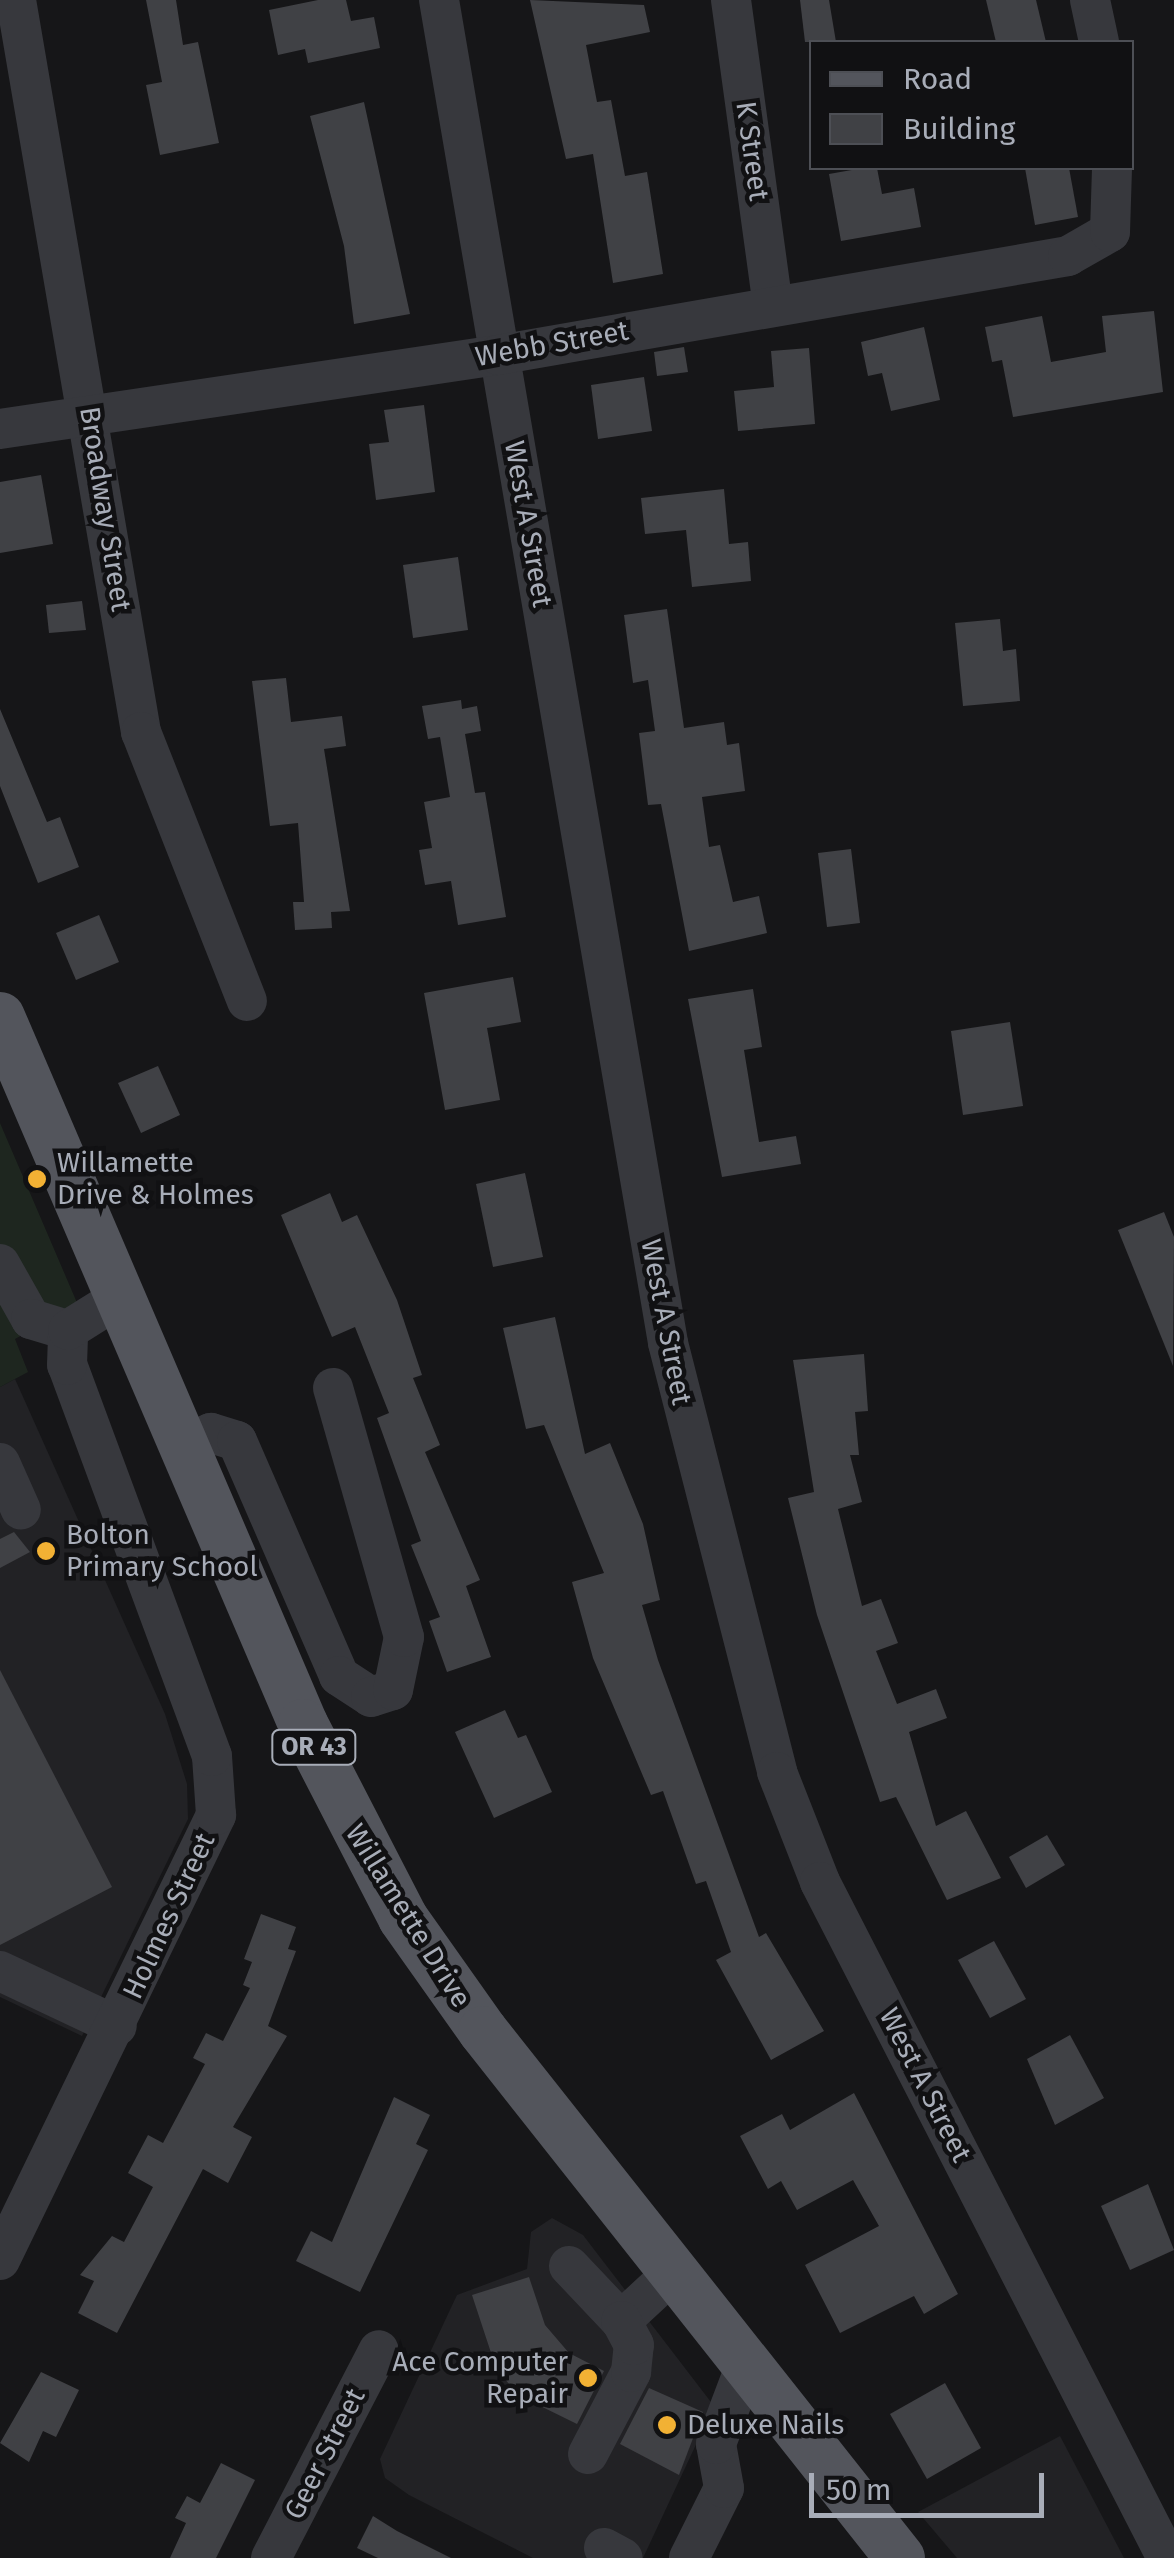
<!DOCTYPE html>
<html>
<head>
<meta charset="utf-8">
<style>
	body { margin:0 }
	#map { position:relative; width:1174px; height:2558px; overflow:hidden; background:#161618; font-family:"Fira Sans",sans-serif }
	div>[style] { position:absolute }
	.built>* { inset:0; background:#222225 }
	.green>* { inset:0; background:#1e261f }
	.building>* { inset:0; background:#404145 }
	.minor>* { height:40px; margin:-20px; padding:0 20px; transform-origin:20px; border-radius:20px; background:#37383d }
	.major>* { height:50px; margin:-25px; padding:0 25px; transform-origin:25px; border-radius:25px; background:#53555c }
	.dots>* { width:28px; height:28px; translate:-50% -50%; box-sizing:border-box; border:5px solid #111113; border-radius:50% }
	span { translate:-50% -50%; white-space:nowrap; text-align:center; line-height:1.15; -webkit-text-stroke:9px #111113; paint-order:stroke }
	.shield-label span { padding:2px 8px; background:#111113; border:2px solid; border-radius:8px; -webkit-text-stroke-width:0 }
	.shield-label { font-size:25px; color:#a8adb8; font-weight:700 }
	.street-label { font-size:28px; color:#a8adb8 }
	.poi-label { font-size:28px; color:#a8adb8 }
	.left { translate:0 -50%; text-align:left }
	.right { translate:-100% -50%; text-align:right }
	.legend { position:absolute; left:809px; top:40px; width:325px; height:130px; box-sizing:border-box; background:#111113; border:2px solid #4d4f55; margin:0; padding:12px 18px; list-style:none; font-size:30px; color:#a8adb8 }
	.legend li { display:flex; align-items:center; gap:20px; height:50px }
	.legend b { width:50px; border:2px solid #4d4f55 }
	.scale { position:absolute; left:809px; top:2473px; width:235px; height:45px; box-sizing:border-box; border:5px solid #a8adb8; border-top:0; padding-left:12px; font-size:30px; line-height:35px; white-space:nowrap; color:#a8adb8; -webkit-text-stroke:8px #111113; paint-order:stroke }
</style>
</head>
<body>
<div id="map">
	<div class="built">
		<i style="clip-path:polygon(15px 1379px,165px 1714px,187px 1784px,188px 1819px,82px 2036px,0 1997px,0 1387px)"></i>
		<i style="clip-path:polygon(552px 2218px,583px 2235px,714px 2406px,643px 2558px,533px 2558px,409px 2495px,385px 2478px,380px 2459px,457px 2295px,527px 2269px,531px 2232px)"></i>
		<i style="clip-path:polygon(1060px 2436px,1124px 2558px,957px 2558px,918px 2512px)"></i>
	</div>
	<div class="green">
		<i style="clip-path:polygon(0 1123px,78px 1305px,15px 1339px,28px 1372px,0 1387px)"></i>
	</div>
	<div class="building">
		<i style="clip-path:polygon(146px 0,176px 0,183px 45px,198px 42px,219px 143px,160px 155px,146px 85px,162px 82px)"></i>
		<i style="clip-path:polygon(318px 0,346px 0,351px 21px,374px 17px,380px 48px,308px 63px,305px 49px,278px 55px,269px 10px)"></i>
		<i style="clip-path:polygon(530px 0,644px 5px,650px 32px,586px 45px,597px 102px,611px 100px,625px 176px,647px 172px,663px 274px,613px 283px,593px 154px,566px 159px)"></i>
		<i style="clip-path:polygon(800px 0,829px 0,836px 42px,805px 42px)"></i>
		<i style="clip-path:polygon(986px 0,1036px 0,1046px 42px,996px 42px)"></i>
		<i style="clip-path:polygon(364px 102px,410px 314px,354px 324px,344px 246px,310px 116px)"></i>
		<i style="clip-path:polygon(863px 168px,877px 168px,882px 194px,914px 188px,921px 227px,841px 241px,829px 174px)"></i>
		<i style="clip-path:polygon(1025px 168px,1069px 168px,1078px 217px,1035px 225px)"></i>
		<i style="clip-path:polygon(1154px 311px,1163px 392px,1013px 417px,1002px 360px,992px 362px,985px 327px,1042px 316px,1051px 362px,1106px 352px,1102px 316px)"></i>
		<i style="clip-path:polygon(924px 327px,940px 400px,891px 411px,882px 373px,868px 376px,861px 342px)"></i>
		<i style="clip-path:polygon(684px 347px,688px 372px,657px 376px,654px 352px)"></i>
		<i style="clip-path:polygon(809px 348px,815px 424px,738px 431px,734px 391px,774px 387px,771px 351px)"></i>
		<i style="clip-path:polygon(644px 377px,652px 431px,598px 439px,591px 385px)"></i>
		<i style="clip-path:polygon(424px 405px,435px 492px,376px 500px,369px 444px,389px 442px,384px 410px)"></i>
		<i style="clip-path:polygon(41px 475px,53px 544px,0 553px,0 482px)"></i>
		<i style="clip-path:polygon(724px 489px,729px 544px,748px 542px,751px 581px,692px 587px,686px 530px,645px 534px,641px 498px)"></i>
		<i style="clip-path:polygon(458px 557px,468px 630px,413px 638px,403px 565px)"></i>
		<i style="clip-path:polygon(82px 601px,86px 630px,49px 633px,46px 605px)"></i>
		<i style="clip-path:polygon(667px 609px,684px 728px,724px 722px,727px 745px,739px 743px,745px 791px,702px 797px,709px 847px,720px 845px,733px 902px,759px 896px,767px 933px,689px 951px,661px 804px,648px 805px,639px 733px,655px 731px,648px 680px,633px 683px,624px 615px)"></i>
		<i style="clip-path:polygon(1000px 619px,1003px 651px,1016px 649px,1020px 701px,963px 706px,955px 623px)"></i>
		<i style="clip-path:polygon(286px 678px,291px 722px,342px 716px,346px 746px,324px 749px,350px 911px,331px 912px,332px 928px,295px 930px,293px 902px,304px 902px,298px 823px,270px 826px,252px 681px)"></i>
		<i style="clip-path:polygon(461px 700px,462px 709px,477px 706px,481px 731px,465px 734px,475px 793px,485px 792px,506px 917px,458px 925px,451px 881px,425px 885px,419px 850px,432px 848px,424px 802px,450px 797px,440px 737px,428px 739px,422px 706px)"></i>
		<i style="clip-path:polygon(0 709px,47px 822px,60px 817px,79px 867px,38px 883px,0 786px)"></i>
		<i style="clip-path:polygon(851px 849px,860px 923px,827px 927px,818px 853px)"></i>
		<i style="clip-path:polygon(99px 915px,119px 962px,76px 980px,56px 933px)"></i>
		<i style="clip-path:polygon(513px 977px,521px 1022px,487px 1028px,500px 1100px,445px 1110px,424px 993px)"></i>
		<i style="clip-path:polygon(753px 989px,762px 1047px,744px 1050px,759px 1142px,796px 1136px,801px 1164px,722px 1177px,688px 999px)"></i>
		<i style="clip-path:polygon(1010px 1022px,1023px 1106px,963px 1115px,951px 1031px)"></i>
		<i style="clip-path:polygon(158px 1066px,180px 1115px,141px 1133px,118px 1083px)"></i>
		<i style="clip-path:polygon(525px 1173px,543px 1257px,493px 1267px,476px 1184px)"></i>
		<i style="clip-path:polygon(330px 1193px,342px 1222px,357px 1215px,397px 1300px,422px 1375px,413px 1378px,440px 1445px,425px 1452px,480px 1580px,466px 1586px,491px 1657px,447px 1672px,429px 1621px,440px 1617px,411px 1545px,421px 1541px,377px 1418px,389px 1413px,355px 1327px,332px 1337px,281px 1215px)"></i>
		<i style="clip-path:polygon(1164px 1212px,1174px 1237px,1173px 1366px,1118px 1230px)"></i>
		<i style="clip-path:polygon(555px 1317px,585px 1454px,610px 1443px,643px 1524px,660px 1600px,642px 1605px,658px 1660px,759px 1937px,766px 1933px,824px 2031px,771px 2060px,716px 1960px,731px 1952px,706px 1881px,696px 1884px,663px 1791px,651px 1795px,593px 1658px,572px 1582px,604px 1573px,544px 1425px,526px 1429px,503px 1328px)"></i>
		<i style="clip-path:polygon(864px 1354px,868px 1411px,855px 1412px,859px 1455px,850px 1455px,862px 1502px,838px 1509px,862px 1606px,881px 1599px,898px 1643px,876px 1651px,897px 1704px,936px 1689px,947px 1718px,909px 1732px,936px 1826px,966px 1811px,1001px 1878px,947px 1900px,896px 1797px,880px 1802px,817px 1615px,788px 1498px,814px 1492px,793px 1360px)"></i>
		<i style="clip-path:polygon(14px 1532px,30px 1552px,0 1568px,0 1539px)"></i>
		<i style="clip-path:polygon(0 1670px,112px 1887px,0 1945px)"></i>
		<i style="clip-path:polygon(505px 1710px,518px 1738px,526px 1735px,552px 1792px,494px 1818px,455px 1732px)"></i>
		<i style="clip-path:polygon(1047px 1835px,1065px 1865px,1026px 1888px,1009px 1857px)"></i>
		<i style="clip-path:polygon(261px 1914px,296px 1927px,288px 1949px,296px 1951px,268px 2026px,287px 2036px,233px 2127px,252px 2137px,228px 2183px,203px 2169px,117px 2333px,78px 2313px,94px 2281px,80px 2275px,112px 2236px,124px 2242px,153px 2187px,128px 2173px,148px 2135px,163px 2143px,205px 2064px,193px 2058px,206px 2033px,223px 2041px,250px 1988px,243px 1985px,252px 1962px,244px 1959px)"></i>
		<i style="clip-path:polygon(994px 1941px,1026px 1999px,990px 2018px,958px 1960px)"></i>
		<i style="clip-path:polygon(1070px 2035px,1104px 2098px,1055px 2125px,1027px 2059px)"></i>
		<i style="clip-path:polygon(854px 2093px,958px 2294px,924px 2314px,914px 2296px,840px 2333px,805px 2265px,879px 2226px,853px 2180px,797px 2210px,781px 2181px,768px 2189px,740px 2136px,782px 2114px,790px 2130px)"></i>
		<i style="clip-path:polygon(394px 2097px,430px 2115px,416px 2144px,428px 2150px,360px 2292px,296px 2261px,311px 2231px,332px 2242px)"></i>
		<i style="clip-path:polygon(1148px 2184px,1174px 2250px,1130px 2270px,1101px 2206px)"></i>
		<i style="clip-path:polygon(529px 2277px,545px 2325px,569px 2353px,604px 2371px,577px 2424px,518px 2395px,496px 2368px,472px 2295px)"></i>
		<i style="clip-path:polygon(41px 2372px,79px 2390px,56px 2437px,43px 2431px,29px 2462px,0 2443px)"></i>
		<i style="clip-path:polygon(945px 2383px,981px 2448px,927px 2479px,890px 2414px)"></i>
		<i style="clip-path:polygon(649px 2388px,703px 2412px,679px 2475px,620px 2444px)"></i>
		<i style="clip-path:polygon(221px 2463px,255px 2480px,216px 2558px,170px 2558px,186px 2523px,175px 2518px,187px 2496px,200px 2503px)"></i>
		<i style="clip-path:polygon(373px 2516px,397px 2531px,451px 2558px,378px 2558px,357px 2548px)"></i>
	</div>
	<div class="minor">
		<i style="left:16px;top:0;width:743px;rotate:80.31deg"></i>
		<i style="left:141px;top:732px;width:289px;rotate:68.5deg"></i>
		<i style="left:439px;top:0;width:1362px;rotate:80.32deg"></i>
		<i style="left:668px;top:1343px;width:443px;rotate:75.7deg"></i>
		<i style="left:777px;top:1772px;width:118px;rotate:68.6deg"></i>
		<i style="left:820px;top:1882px;width:760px;rotate:62.83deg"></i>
		<i style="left:731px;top:0;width:304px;rotate:82.2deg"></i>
		<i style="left:1090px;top:0;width:43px;rotate:77.9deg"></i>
		<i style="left:0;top:429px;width:503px;rotate:-8.45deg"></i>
		<i style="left:498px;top:355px;width:579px;rotate:-9.85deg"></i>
		<i style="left:1068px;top:256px;width:48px;rotate:-29.7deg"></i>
		<i style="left:1110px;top:232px;width:64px;rotate:-88.2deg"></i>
		<i style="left:0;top:1264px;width:63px;rotate:60.6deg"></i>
		<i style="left:31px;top:1319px;width:39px;rotate:17deg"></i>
		<i style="left:184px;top:1446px;width:30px;rotate:-26deg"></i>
		<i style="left:211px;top:1433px;width:27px;rotate:17deg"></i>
		<i style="left:237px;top:1441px;width:256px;rotate:66.5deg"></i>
		<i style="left:339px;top:1676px;width:38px;rotate:33deg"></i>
		<i style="left:371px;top:1697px;width:23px;rotate:-18deg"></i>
		<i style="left:393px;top:1690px;width:54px;rotate:-78.3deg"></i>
		<i style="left:404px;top:1637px;width:259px;rotate:-105.9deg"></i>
		<i style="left:0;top:1463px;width:51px;rotate:65.9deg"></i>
		<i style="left:0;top:1971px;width:129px;rotate:25.2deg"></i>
		<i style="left:0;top:2260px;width:495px;rotate:-64.1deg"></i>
		<i style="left:216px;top:1815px;width:59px;rotate:-93.9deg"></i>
		<i style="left:212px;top:1756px;width:417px;rotate:-110.3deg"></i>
		<i style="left:67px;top:1365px;width:35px;rotate:-88deg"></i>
		<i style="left:68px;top:1330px;width:60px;rotate:-32.1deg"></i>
		<i style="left:569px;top:2266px;width:76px;rotate:46.6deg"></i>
		<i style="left:621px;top:2321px;width:74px;rotate:-42.8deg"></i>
		<i style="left:588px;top:2454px;width:93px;rotate:-62.3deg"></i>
		<i style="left:631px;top:2372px;width:27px;rotate:-84deg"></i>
		<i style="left:634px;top:2345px;width:27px;rotate:-118deg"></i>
		<i style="left:604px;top:2548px;width:21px;rotate:28deg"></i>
		<i style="left:271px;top:2558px;width:234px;rotate:-62.6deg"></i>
		<i style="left:689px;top:2558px;width:78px;rotate:-63.4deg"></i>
		<i style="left:724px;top:2488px;width:45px;rotate:-100.3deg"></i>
		<i style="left:716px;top:2444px;width:88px;rotate:-69.3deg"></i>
	</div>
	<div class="major">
		<i style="left:0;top:1017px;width:769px;rotate:66.8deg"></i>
		<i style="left:303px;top:1724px;width:218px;rotate:62.7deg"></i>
		<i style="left:403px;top:1918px;width:138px;rotate:54.7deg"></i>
		<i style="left:483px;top:2031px;width:672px;rotate:51.65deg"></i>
	</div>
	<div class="dots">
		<i style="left:37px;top:1179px;background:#f2b134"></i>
		<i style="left:46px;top:1551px;background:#f2b134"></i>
		<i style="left:588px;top:2378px;background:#f2b134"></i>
		<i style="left:667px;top:2425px;background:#f2b134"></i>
	</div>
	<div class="shield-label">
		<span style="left:314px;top:1747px">OR 43</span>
	</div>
	<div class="street-label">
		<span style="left:752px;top:151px;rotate:82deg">K Street</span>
		<span style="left:552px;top:344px;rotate:-10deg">Webb Street</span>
		<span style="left:105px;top:509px;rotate:81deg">Broadway Street</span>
		<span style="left:528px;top:524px;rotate:80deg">West A Street</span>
		<span style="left:666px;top:1322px;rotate:79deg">West A Street</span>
		<span style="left:169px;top:1916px;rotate:-65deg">Holmes Street</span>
		<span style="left:408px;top:1916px;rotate:58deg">Willamette Drive</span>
		<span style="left:925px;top:2085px;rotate:63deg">West A Street</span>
		<span style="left:325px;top:2454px;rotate:-63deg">Geer Street</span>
	</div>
	<div class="poi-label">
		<span class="left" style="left:57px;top:1179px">Willamette<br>Drive &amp; Holmes</span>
		<span class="left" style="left:66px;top:1551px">Bolton<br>Primary School</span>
		<span class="right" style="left:568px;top:2378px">Ace Computer<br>Repair</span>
		<span class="left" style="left:687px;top:2425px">Deluxe Nails</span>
	</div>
	<ul class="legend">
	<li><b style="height:12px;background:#53555c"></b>Road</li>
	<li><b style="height:28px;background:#404145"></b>Building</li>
	</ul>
	<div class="scale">50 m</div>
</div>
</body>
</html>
